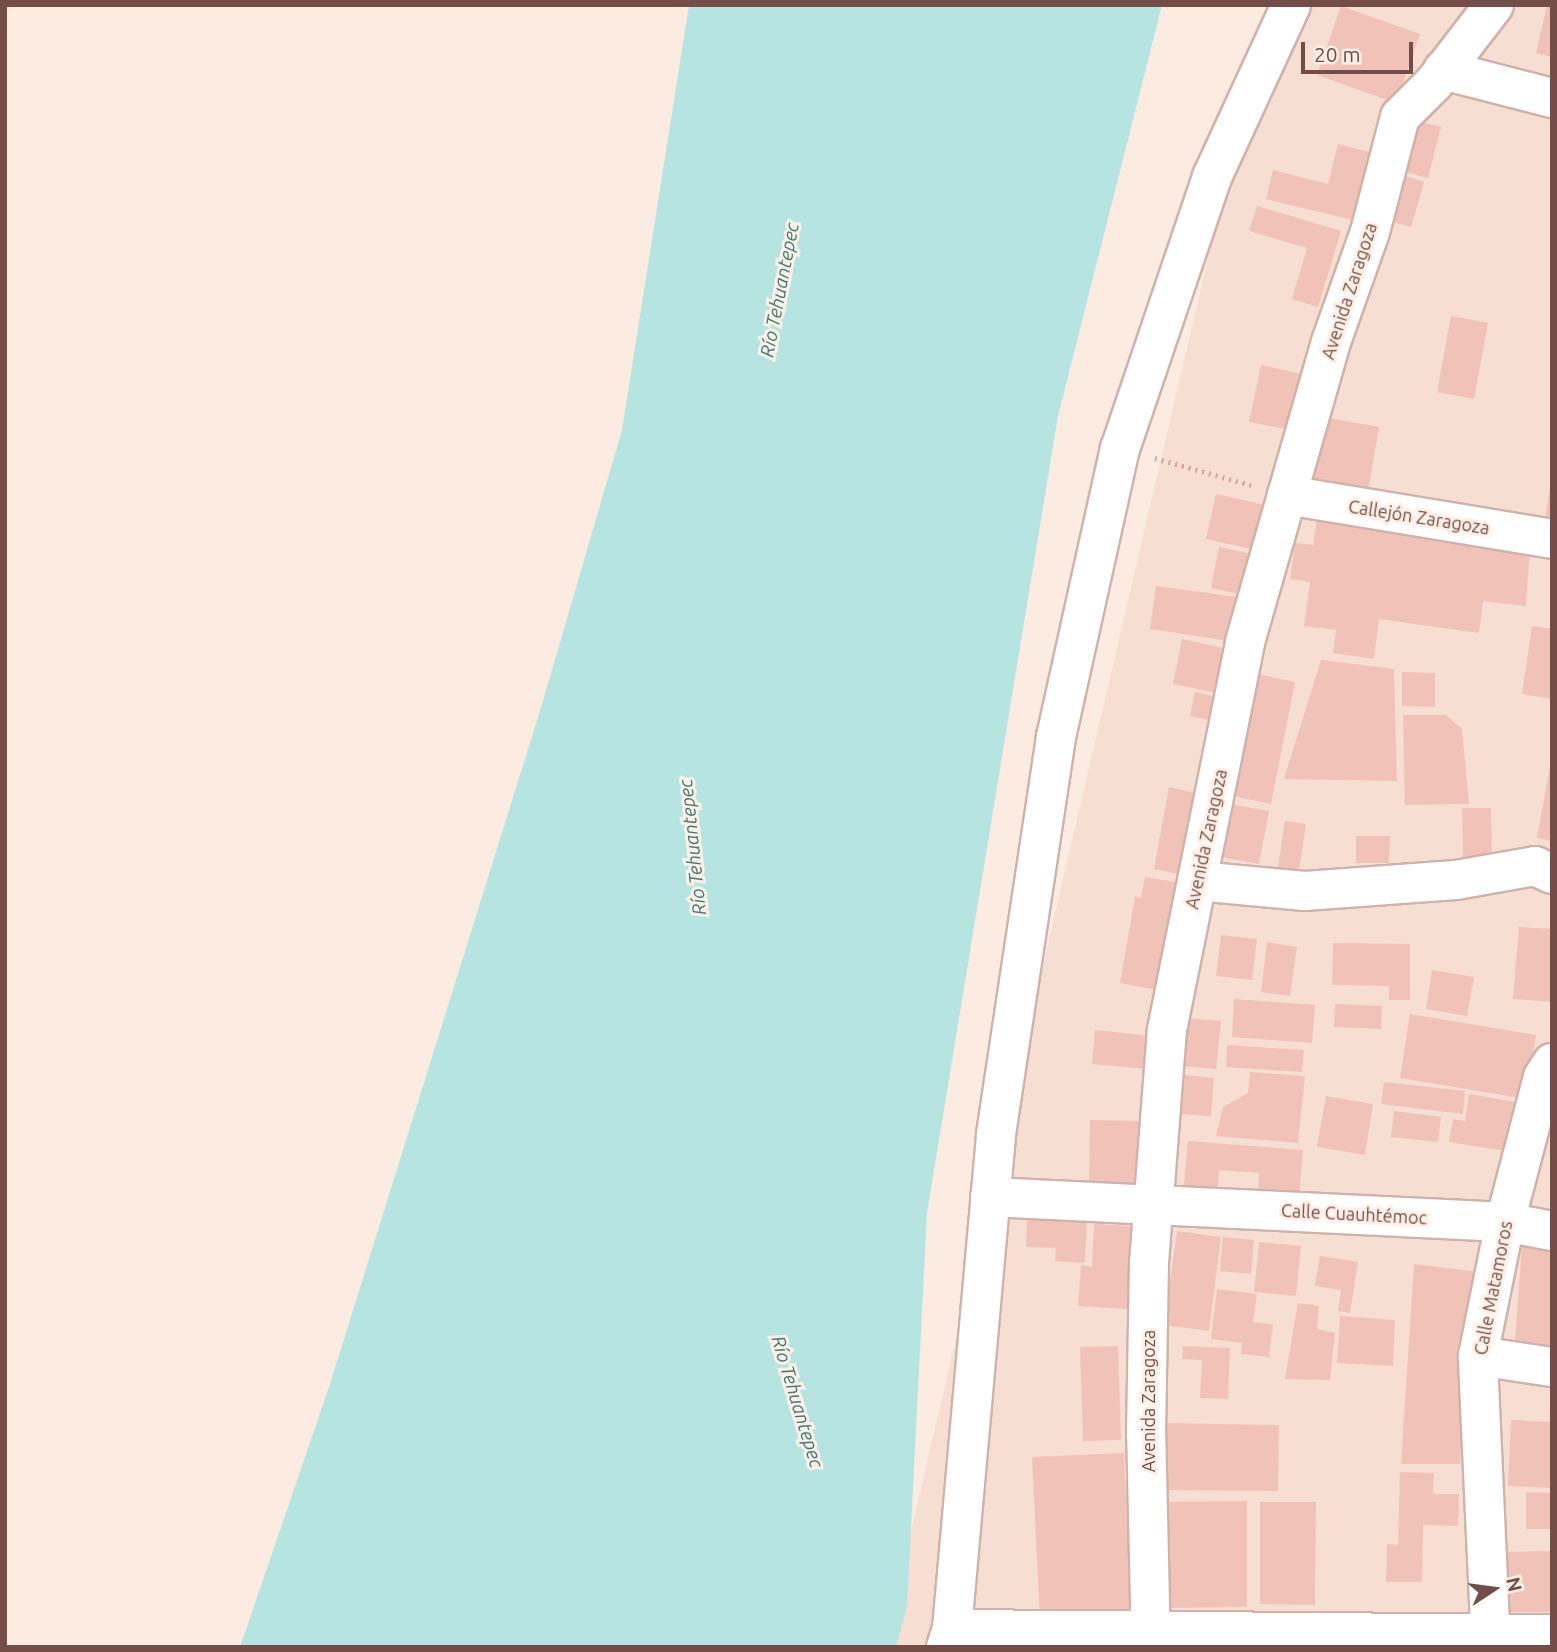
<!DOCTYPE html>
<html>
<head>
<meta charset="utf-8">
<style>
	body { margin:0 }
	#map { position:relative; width:1557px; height:1652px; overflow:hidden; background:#fcebe1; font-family:Ubuntu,sans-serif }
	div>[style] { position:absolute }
	.residential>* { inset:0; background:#f6ded2 }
	.water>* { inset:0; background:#b6e5e1 }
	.building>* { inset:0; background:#f1c2b8 }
	.path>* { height:4.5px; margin-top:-2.25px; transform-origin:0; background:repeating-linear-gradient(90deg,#d6a69c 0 2px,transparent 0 7px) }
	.roads { filter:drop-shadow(2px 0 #cfb3ab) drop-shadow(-2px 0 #cfb3ab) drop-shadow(0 2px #cfb3ab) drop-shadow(0 -2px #cfb3ab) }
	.minor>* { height:38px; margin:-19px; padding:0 19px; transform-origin:19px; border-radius:19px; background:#fff }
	span { translate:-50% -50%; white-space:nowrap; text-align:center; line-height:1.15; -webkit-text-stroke:6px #fff0e7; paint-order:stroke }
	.street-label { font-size:18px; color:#734e48 }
	.water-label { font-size:19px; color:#3c7976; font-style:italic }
	.frame { position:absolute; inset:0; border:7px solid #734e48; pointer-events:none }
	.north { position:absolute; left:1459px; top:1554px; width:70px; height:70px; -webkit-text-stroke:5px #fff0e7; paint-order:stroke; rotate:77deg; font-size:19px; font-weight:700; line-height:28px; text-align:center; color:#734e48 }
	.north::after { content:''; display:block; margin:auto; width:24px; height:32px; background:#734e48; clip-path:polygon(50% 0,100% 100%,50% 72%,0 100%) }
	.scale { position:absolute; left:1301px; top:42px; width:112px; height:32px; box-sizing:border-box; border:4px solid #734e48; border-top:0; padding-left:9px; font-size:21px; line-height:24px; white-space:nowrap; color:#734e48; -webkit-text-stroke:5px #fff0e7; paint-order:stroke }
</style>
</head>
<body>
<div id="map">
	<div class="residential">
		<i style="clip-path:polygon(1267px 5px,1552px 5px,1552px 1647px,884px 1647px)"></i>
	</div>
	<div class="water">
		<i style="clip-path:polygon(689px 5px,1162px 5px,1058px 416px,927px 1213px,907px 1607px,896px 1647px,240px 1647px,329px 1387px,540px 711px,622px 430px)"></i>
	</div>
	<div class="building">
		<i style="clip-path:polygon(1547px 5px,1552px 5px,1552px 57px,1536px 53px)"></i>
		<i style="clip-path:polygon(1341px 6px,1420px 34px,1396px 103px,1317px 75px)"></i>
		<i style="clip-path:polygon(1414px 120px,1441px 127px,1428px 178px,1401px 171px)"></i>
		<i style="clip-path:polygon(1338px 144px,1369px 152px,1352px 220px,1266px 199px,1273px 170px,1328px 184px)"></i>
		<i style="clip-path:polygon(1400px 174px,1424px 182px,1411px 227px,1386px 220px)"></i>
		<i style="clip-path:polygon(1257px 206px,1341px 231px,1318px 307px,1292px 299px,1307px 248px,1249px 231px)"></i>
		<i style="clip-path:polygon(1451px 316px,1488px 323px,1474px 399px,1437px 392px)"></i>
		<i style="clip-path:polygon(1261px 365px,1306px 375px,1295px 431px,1249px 422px)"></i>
		<i style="clip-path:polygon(1324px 417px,1379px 427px,1367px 497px,1312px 488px)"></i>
		<i style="clip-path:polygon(1552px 476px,1552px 531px,1543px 530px)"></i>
		<i style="clip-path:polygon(1216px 494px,1266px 505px,1256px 550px,1206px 539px)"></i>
		<i style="clip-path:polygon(1317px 519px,1530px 549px,1526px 606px,1483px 601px,1479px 633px,1379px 619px,1374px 659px,1333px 653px,1336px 630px,1304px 626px,1310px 582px,1290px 579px,1295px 543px,1313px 545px)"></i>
		<i style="clip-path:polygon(1219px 547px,1252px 554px,1243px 595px,1211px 588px)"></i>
		<i style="clip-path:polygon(1156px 586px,1237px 597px,1230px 641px,1150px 629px)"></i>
		<i style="clip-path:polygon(1532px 626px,1552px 629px,1552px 699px,1522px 694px)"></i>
		<i style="clip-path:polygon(1182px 639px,1231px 650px,1222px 694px,1173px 684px)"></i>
		<i style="clip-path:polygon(1321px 660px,1394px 669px,1397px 781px,1284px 779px)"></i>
		<i style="clip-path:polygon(1402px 672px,1435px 673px,1435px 707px,1402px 706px)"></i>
		<i style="clip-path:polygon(1256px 674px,1295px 682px,1271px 804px,1233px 796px)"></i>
		<i style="clip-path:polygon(1195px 692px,1217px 697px,1212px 721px,1190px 716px)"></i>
		<i style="clip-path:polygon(1403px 715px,1446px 715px,1462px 729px,1469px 804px,1405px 805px)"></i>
		<i style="clip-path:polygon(1550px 766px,1552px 766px,1552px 841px,1537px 838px)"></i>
		<i style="clip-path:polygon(1169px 787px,1195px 793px,1178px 874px,1154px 869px)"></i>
		<i style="clip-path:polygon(1230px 804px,1269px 811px,1259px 864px,1221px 857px)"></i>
		<i style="clip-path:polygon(1462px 808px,1491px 808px,1492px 860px,1463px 860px)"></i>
		<i style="clip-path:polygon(1285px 821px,1306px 824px,1298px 877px,1277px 873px)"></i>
		<i style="clip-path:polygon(1356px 836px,1390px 836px,1389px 863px,1356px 863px)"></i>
		<i style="clip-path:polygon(1145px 877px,1180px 883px,1162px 991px,1120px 983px,1135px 897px,1141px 898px)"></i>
		<i style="clip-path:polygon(1519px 927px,1552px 929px,1552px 1002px,1513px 999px)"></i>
		<i style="clip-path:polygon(1221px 935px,1257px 939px,1252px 980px,1216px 976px)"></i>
		<i style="clip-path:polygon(1267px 942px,1297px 947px,1290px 996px,1261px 992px)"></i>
		<i style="clip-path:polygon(1333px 943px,1410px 944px,1410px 1000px,1389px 1000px,1389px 986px,1332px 985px)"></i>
		<i style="clip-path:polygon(1432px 970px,1474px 977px,1467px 1016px,1426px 1009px)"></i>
		<i style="clip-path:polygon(1234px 999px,1315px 1005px,1312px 1043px,1232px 1037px)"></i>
		<i style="clip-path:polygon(1335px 1004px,1382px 1006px,1381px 1029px,1334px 1027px)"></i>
		<i style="clip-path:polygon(1410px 1014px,1536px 1035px,1526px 1099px,1400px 1078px)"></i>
		<i style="clip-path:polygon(1187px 1018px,1221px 1021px,1216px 1069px,1182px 1066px)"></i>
		<i style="clip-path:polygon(1095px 1030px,1150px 1036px,1147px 1069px,1092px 1064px)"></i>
		<i style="clip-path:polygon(1227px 1045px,1304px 1050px,1302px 1072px,1226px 1067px)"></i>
		<i style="clip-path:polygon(1250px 1072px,1305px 1076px,1298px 1143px,1216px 1136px,1223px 1107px,1248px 1093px)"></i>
		<i style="clip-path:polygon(1185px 1075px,1214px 1078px,1211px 1116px,1181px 1114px)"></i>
		<i style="clip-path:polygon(1384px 1082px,1465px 1091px,1463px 1114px,1381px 1104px)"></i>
		<i style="clip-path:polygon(1469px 1094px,1521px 1103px,1512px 1152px,1449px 1142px,1453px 1119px,1465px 1121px)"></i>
		<i style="clip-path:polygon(1326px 1096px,1373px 1104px,1365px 1155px,1317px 1147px)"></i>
		<i style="clip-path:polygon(1394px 1111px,1441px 1117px,1438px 1142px,1391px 1137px)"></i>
		<i style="clip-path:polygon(1090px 1120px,1140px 1121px,1138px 1190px,1089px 1188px)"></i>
		<i style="clip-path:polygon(1188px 1141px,1303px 1150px,1298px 1210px,1257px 1207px,1259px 1173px,1219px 1170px,1217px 1207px,1182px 1204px)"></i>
		<i style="clip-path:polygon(1027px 1218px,1087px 1221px,1085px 1263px,1055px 1261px,1056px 1248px,1026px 1247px)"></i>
		<i style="clip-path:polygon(1094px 1224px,1131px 1226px,1127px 1309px,1078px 1306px,1081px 1265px,1092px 1267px)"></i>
		<i style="clip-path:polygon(1177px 1231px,1221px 1237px,1209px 1331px,1164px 1325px)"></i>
		<i style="clip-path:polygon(1523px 1232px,1552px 1234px,1552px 1358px,1514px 1355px)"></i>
		<i style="clip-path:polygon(1223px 1237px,1254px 1240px,1251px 1274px,1220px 1271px)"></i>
		<i style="clip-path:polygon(1259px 1242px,1301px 1246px,1296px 1296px,1254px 1292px)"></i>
		<i style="clip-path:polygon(1320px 1256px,1358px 1262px,1350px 1313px,1338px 1311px,1341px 1290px,1315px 1286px)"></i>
		<i style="clip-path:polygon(1414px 1264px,1487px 1273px,1467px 1350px,1460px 1464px,1401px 1464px)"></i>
		<i style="clip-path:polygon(1217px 1289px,1257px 1294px,1253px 1322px,1273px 1324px,1269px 1357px,1241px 1354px,1242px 1343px,1211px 1339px)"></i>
		<i style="clip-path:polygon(1298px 1303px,1319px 1306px,1317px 1329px,1335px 1333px,1330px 1380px,1285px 1379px)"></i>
		<i style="clip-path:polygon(1340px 1316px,1395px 1320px,1393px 1366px,1337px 1363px)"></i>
		<i style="clip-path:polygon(1118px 1346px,1121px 1440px,1083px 1441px,1080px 1347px)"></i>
		<i style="clip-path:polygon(1183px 1346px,1230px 1348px,1228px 1399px,1200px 1398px,1202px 1360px,1182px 1359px)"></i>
		<i style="clip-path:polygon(1511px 1420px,1552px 1422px,1552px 1488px,1508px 1486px)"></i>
		<i style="clip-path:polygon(1164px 1423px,1279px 1425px,1278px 1491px,1163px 1490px)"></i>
		<i style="clip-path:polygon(1124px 1453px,1131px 1617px,1040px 1621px,1032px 1457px)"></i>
		<i style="clip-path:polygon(1400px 1472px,1434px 1473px,1433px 1494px,1459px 1494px,1458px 1526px,1423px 1525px,1422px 1582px,1386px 1582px,1387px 1544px,1398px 1545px)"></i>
		<i style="clip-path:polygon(1526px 1492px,1552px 1493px,1552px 1529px,1526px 1529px)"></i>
		<i style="clip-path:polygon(1247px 1501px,1247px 1607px,1161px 1608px,1160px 1502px)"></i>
		<i style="clip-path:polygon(1260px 1502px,1316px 1502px,1315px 1605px,1260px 1604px)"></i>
		<i style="clip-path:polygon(1552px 1551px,1552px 1612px,1500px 1612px,1500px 1552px)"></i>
	</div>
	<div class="path">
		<i style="left:1155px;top:458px;width:100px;rotate:15.7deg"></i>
	</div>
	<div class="roads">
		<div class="minor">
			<i style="left:1443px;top:70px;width:113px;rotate:14.4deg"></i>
			<i style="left:1287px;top:495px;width:269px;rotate:9.4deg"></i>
			<i style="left:1197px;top:881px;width:108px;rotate:5.3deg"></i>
			<i style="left:1305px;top:891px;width:151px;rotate:-4.2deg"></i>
			<i style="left:1456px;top:880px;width:80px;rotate:-10deg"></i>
			<i style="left:1535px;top:866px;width:19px;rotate:25deg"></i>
			<i style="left:990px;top:1197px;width:516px;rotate:2.78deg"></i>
			<i style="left:1505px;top:1222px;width:48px;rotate:10.8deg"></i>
			<i style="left:1478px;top:1356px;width:75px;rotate:8.5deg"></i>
			<i style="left:952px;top:1629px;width:600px;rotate:0.48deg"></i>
			<i style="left:946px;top:1647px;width:19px;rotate:-72deg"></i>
			<i style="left:952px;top:1629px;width:497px;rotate:-84.9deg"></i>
			<i style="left:996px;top:1134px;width:402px;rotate:-81.4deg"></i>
			<i style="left:1056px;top:737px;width:295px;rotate:-77.5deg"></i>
			<i style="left:1120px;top:449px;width:287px;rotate:-71.3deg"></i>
			<i style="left:1212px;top:177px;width:189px;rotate:-65.3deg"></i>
			<i style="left:1151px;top:1647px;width:213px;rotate:-91.3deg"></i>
			<i style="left:1146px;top:1434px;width:171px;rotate:-89deg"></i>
			<i style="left:1149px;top:1263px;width:234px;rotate:-85.6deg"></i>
			<i style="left:1167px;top:1030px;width:396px;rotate:-78.6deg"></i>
			<i style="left:1245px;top:642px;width:312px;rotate:-74deg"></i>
			<i style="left:1331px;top:342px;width:117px;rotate:-70.5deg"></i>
			<i style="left:1370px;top:232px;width:119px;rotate:-75.4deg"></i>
			<i style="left:1400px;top:117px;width:48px;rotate:-45deg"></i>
			<i style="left:1434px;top:83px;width:98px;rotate:-52.4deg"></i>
			<i style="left:1491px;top:1647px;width:291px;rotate:-92.6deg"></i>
			<i style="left:1478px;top:1356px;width:137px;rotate:-78.6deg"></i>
			<i style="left:1505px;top:1222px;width:150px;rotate:-75.3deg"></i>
			<i style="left:1543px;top:1077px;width:17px;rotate:-57deg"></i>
		</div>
	</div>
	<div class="street-label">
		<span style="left:1349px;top:291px;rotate:-72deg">Avenida Zaragoza</span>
		<span style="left:1419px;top:517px;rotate:9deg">Callejón Zaragoza</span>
		<span style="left:1206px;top:839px;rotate:-78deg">Avenida Zaragoza</span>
		<span style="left:1354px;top:1214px;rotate:3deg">Calle Cuauhtémoc</span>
		<span style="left:1493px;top:1288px;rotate:-79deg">Calle Matamoros</span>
		<span style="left:1148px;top:1401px;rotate:-90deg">Avenida Zaragoza</span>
	</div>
	<div class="water-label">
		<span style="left:780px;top:290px;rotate:-79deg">Río Tehuantepec</span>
		<span style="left:693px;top:847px;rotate:-96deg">Río Tehuantepec</span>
		<span style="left:797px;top:1402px;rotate:73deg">Río Tehuantepec</span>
	</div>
	<div class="frame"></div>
	<div class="north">N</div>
	<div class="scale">20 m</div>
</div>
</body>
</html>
